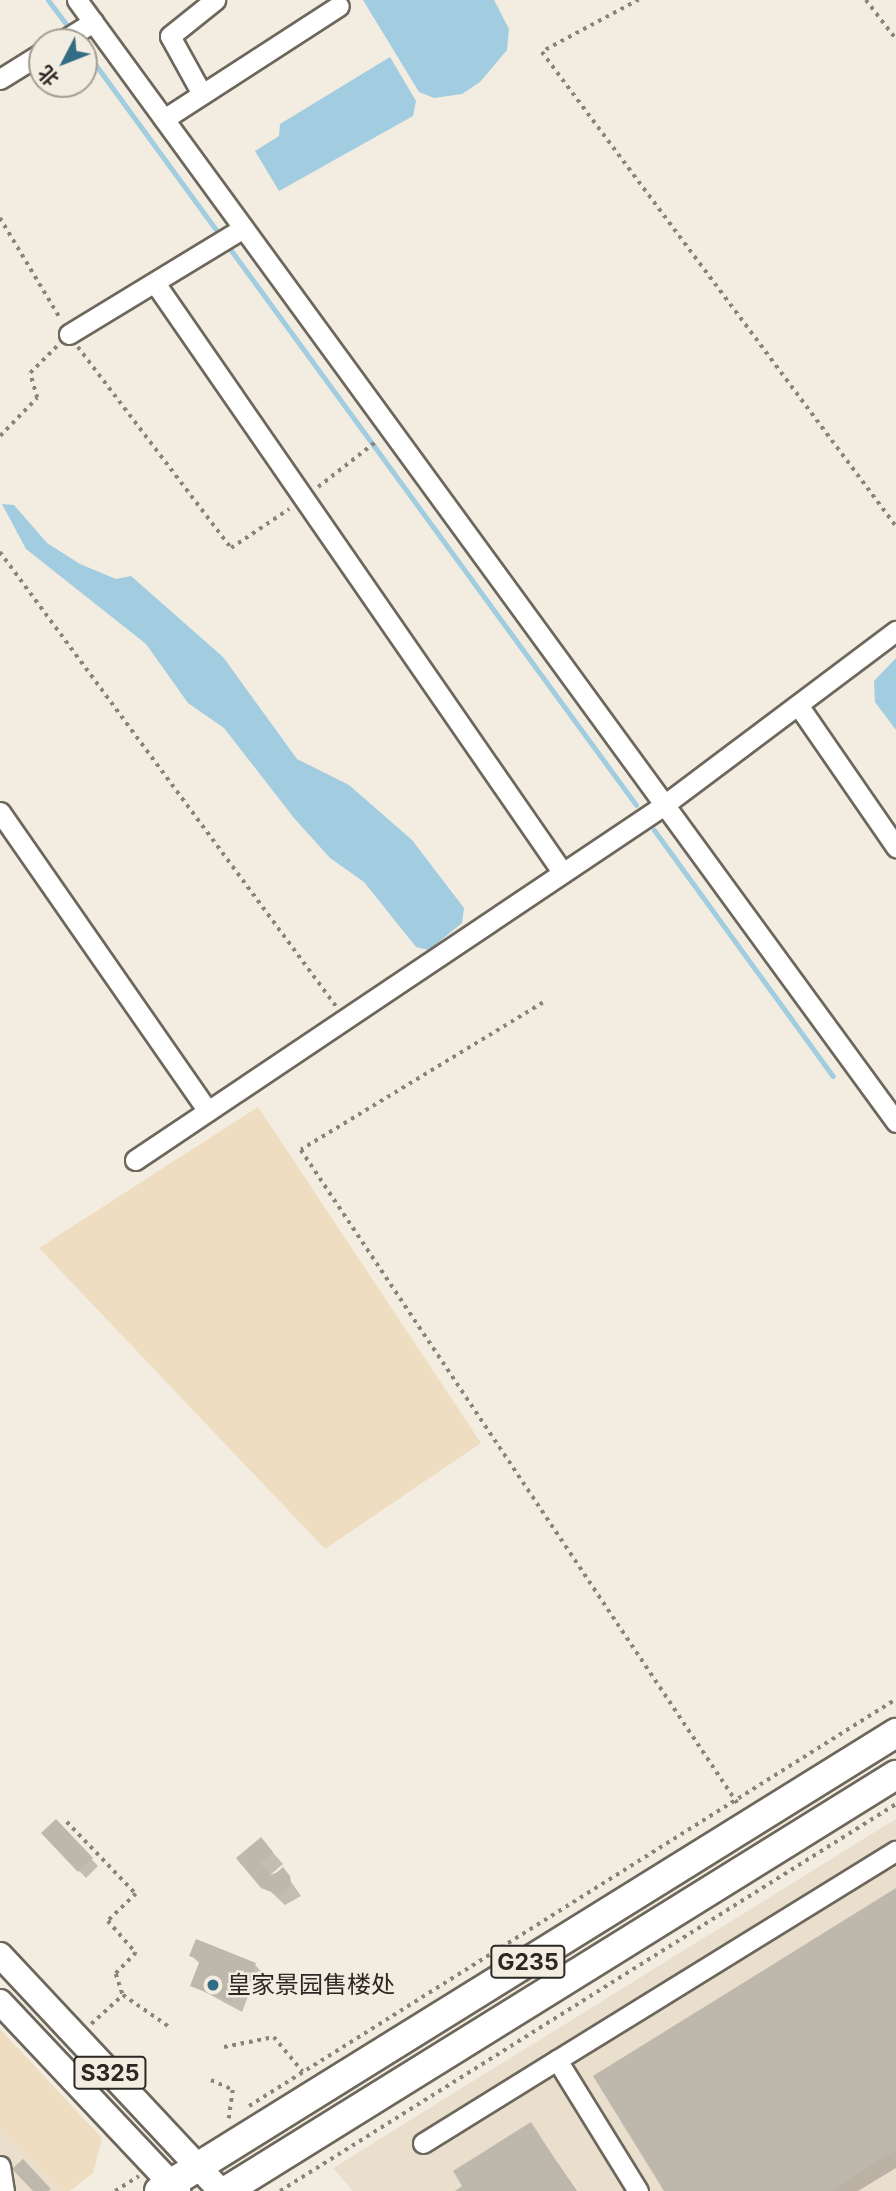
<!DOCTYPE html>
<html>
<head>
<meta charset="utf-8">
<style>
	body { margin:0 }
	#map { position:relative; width:896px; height:2191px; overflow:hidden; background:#f3ece0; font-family:Inter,"Noto Sans SC",sans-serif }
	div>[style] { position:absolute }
	.built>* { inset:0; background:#eadecd }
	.green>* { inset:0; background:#eeddc0 }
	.water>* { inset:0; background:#a2cce0 }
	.shadow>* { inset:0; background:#0003 }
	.stream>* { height:5px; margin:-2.5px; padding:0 2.5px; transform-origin:2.5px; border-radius:2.5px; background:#a2cce0 }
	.building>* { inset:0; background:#beb7ac }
	.path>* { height:3.5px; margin-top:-1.75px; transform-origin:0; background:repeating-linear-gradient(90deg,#88837b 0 3.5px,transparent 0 8.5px) }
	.roads { filter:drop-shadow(2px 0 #6d675c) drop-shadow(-2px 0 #6d675c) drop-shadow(0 2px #6d675c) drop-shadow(0 -2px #6d675c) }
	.minor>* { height:19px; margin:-9.5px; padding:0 9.5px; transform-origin:9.5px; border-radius:9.5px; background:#fff }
	.major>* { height:24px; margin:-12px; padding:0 12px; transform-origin:12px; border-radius:12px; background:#fff }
	.highway>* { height:28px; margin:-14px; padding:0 14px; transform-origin:14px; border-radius:14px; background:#fff }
	.dots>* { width:19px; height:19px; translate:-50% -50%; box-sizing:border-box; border:4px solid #f3ece0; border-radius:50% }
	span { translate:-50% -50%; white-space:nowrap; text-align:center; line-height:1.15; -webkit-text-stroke:5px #f3ece0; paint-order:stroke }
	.shield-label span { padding:2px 5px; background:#f3ece0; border:2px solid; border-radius:5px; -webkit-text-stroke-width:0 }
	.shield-label { font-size:23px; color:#2b2823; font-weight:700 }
	.poi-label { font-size:24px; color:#2b2823 }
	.left { translate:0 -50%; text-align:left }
	.north { position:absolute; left:28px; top:28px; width:70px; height:70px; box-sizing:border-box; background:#f3ece0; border:2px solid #a39e94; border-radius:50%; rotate:228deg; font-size:19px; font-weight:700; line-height:28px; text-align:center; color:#2b2823 }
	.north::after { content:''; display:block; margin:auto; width:24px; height:32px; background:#326c85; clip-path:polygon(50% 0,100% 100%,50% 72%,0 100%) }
</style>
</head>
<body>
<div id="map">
	<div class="built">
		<i style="clip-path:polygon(896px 1819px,896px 2191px,353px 2191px,333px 2168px)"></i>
		<i style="clip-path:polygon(0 2127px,61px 2191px,0 2191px)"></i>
	</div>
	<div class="green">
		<i style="clip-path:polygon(258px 1107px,481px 1443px,325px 1549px,39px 1248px)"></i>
		<i style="clip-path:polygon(0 2029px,102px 2138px,93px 2173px,70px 2191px,61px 2191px,0 2127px)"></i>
	</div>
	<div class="water">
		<i style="clip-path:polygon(363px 0,494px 0,509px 29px,507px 50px,480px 82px,462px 94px,434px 98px,419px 92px)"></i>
		<i style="clip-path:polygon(390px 57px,416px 101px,413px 116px,279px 191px,255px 151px,279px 136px,280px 124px)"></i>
		<i style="clip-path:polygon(2px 504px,14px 505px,47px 543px,80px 564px,116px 579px,131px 576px,223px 657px,297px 759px,349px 785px,412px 840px,464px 908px,462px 923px,429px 950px,416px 947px,364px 882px,330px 858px,294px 818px,224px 728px,188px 703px,146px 644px,26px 549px)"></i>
		<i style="clip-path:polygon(896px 658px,896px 730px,875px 702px,874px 681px)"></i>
	</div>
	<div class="shadow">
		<i style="clip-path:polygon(56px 1821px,98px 1866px,86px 1878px,43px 1833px)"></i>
		<i style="clip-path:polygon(261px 1839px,283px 1864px,270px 1875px,283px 1870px,301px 1896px,285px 1905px,240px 1863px)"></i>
		<i style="clip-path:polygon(896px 1891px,896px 2168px,858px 2191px,666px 2191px)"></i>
		<i style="clip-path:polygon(191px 1955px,255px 1965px,266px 1976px,260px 1989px,252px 1986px,242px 2012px,192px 1985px,200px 1964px)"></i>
		<i style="clip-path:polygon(531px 2124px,577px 2191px,458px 2191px)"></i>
	</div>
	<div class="stream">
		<i style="left:48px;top:0;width:39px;rotate:53deg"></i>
		<i style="left:84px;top:49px;width:936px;rotate:53.86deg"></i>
		<i style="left:654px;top:830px;width:304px;rotate:54deg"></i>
	</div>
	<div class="building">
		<i style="clip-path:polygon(56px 1819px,93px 1858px,78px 1872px,41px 1833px)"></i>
		<i style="clip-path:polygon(261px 1837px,273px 1852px,260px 1863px,272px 1877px,283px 1867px,290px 1876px,291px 1885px,279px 1895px,261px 1888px,236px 1858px)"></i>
		<i style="clip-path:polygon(896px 1888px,896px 2150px,830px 2191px,664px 2191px,593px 2076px)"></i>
		<i style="clip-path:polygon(196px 1939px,256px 1963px,249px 1980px,241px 1976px,231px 2002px,190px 1986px,200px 1960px,189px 1956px)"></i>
		<i style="clip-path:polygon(531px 2122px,575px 2191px,455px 2191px,462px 2186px,453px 2171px)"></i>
		<i style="clip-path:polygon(23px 2159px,51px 2189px,48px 2191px,33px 2191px,12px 2169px)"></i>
	</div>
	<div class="path">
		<i style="left:639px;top:0;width:110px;rotate:151.8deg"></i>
		<i style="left:542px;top:52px;width:592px;rotate:53.25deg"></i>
		<i style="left:866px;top:0;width:49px;rotate:52.4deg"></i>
		<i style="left:0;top:218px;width:117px;rotate:59deg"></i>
		<i style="left:78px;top:347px;width:253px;rotate:52.7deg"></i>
		<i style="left:231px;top:548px;width:70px;rotate:-33.9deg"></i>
		<i style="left:0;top:436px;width:53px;rotate:-45.8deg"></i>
		<i style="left:37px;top:398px;width:26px;rotate:-106deg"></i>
		<i style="left:30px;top:373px;width:38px;rotate:-45deg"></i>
		<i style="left:318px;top:487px;width:76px;rotate:-38.1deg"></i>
		<i style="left:0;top:552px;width:565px;rotate:53.5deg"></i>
		<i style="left:543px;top:1003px;width:283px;rotate:148.7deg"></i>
		<i style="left:301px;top:1150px;width:790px;rotate:56.25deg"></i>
		<i style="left:67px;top:1822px;width:100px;rotate:46.2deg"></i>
		<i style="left:136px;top:1894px;width:39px;rotate:136deg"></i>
		<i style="left:108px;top:1921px;width:43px;rotate:48.8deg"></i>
		<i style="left:136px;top:1953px;width:29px;rotate:134deg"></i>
		<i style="left:116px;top:1974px;width:22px;rotate:72deg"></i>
		<i style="left:91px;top:2024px;width:43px;rotate:-42.2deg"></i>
		<i style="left:123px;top:1995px;width:58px;rotate:34.5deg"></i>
		<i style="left:224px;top:2047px;width:51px;rotate:-11.3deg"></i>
		<i style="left:274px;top:2037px;width:45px;rotate:50.4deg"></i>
		<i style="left:211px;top:2080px;width:24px;rotate:24deg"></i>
		<i style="left:233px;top:2090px;width:29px;rotate:98deg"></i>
		<i style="left:249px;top:2106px;width:764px;rotate:-32.17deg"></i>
		<i style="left:115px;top:2191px;width:28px;rotate:-32deg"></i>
		<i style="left:280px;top:2191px;width:727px;rotate:-32.14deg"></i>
	</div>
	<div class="roads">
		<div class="minor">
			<i style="left:77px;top:0;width:1389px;rotate:53.87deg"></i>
			<i style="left:61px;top:42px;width:38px;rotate:-32deg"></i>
			<i style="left:0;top:79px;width:49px;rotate:-31.8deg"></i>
			<i style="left:202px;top:94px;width:66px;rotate:-118.9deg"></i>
			<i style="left:170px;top:36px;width:58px;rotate:-38.7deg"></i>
			<i style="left:164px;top:119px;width:208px;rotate:-32.9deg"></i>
			<i style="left:155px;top:283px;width:717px;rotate:55.34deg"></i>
			<i style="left:69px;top:334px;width:204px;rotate:-31.3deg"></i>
			<i style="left:798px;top:705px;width:173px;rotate:55.4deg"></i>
			<i style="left:0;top:812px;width:364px;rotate:55.2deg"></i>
			<i style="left:135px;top:1160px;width:637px;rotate:-33.86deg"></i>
			<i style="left:664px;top:805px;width:290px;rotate:-36.9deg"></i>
			<i style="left:423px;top:2143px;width:158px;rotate:-31.8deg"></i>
			<i style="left:0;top:2166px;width:25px;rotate:81deg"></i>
			<i style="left:638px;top:2191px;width:154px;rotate:-121.7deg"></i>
			<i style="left:557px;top:2060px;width:398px;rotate:-31.7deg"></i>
		</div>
		<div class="major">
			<i style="left:0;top:1955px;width:323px;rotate:46.9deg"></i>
			<i style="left:0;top:2002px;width:260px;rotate:46.7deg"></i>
		</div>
		<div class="highway">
			<i style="left:159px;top:2191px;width:868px;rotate:-31.86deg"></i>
			<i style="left:226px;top:2191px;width:789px;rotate:-31.84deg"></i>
		</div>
	</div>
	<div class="dots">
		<i style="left:213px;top:1985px;background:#326c85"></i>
	</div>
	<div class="shield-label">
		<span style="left:528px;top:1962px">G235</span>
		<span style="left:110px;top:2073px">S325</span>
	</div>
	<div class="poi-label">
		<span class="left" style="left:227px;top:1985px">皇家景园售楼处</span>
	</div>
	<div class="north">北</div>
</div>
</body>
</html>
